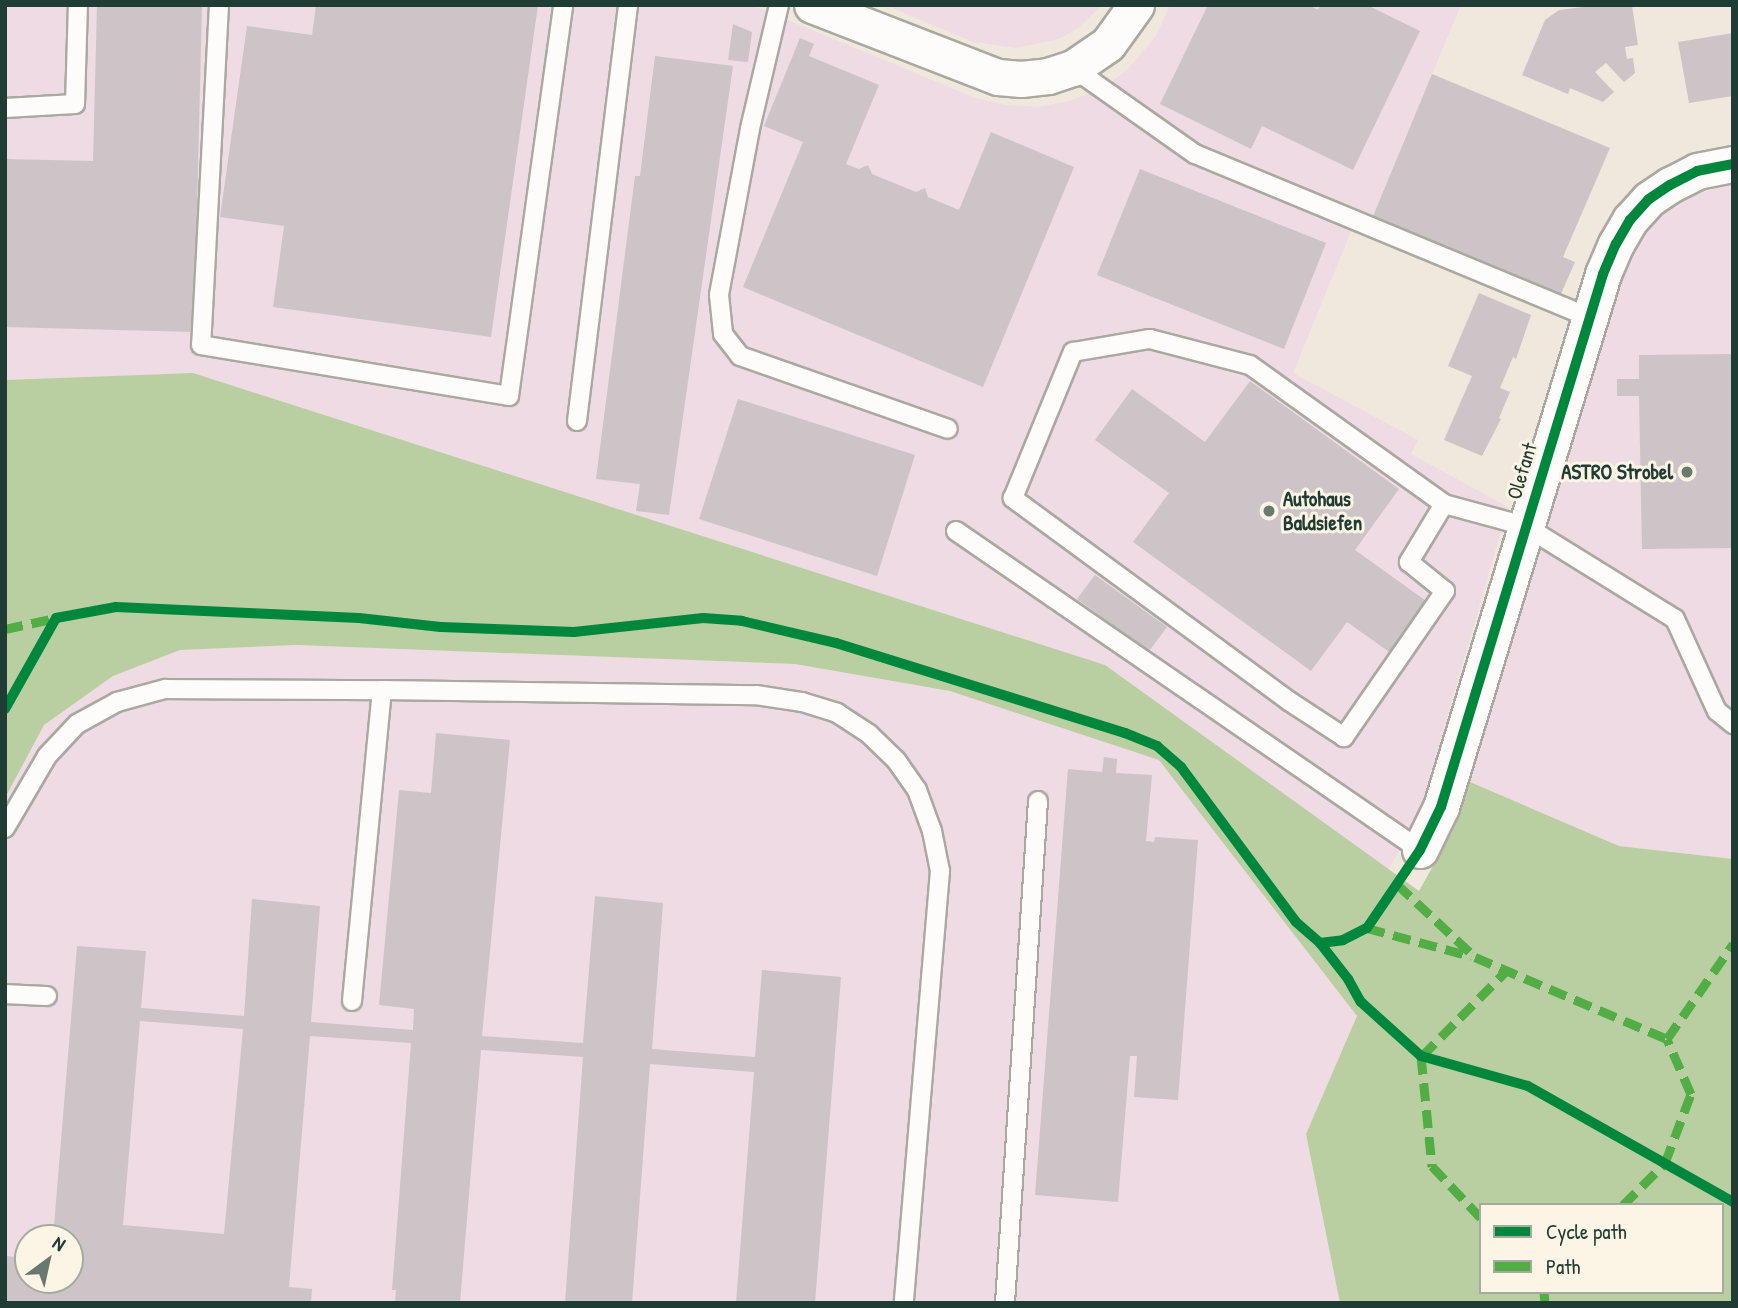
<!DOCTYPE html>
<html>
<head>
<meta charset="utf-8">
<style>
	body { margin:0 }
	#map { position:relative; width:1738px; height:1308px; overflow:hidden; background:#f0e8dc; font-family:"Patrick Hand",sans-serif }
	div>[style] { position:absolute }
	.built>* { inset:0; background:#eedbe3 }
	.forest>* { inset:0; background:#b9cea1 }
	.building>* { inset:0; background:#cdc4c7 }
	.roads { filter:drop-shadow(2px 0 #aaa9a1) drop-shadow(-2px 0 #aaa9a1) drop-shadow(0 2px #aaa9a1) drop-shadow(0 -2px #aaa9a1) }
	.service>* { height:18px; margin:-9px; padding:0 9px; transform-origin:9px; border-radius:9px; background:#fdfcfa }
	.minor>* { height:35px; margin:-17.5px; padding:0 17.5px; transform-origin:17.5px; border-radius:17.5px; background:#fdfcfa }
	.quiet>* { height:9px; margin-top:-4.5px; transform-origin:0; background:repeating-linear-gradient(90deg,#52ad45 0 18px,transparent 0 27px) }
	.cycleway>* { height:10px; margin:-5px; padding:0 5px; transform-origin:5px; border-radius:5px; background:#00873e }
	.dots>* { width:19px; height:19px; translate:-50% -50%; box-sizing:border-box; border:4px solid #fcf5e5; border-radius:50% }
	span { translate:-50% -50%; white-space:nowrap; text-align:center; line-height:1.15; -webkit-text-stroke:6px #fcf5e5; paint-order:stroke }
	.street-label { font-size:21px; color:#1f3d34 }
	.poi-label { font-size:21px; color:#1f3d34; font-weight:700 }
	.right { translate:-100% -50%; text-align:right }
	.left { translate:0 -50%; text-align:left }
	.frame { position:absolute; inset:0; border:7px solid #1f3d34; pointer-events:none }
	.legend { position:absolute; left:1479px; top:1203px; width:245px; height:91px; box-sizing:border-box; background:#fcf5e5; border:2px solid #a4ab9e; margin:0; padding:9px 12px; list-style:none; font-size:21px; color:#1f3d34 }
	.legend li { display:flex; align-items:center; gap:14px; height:35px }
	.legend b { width:35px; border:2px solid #a4ab9e }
	.north { position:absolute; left:14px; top:1224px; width:70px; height:70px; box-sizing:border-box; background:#fcf5e5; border:2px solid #a4ab9e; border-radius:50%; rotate:33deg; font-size:19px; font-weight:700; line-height:28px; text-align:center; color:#1f3d34 }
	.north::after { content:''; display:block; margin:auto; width:24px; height:32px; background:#68796f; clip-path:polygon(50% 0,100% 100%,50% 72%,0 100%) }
</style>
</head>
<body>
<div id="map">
	<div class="built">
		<i style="clip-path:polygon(5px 5px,751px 5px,976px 98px,1007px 105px,1038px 107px,1069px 101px,1099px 90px,1125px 72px,1156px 36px,1170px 5px,1461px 5px,1371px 220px,1193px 146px,1187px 159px,1352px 229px,1293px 373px,1418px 440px,1411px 454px,1508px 507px,1418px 818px,1388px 870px,1104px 665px,193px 373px,5px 380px)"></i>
		<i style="clip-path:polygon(885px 5px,1102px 5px,1078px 28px,1059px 39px,1016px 48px,973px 42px)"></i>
		<i style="clip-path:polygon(1733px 184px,1733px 859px,1619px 846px,1470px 782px,1615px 293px,1628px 258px,1646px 229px,1673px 206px,1691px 196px)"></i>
		<i style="clip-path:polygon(evenodd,297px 645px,795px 664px,950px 691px,1159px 759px,1357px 1016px,1306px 1134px,1340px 1303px,5px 1303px,5px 798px,44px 725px,113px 676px,180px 650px,297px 645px,28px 1238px,70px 1238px,70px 1280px,28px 1280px,28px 1238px)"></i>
	</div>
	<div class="forest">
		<i style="clip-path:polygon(evenodd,193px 373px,1105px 665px,1419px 891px,1452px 832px,1470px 782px,1619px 846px,1733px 859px,1733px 1303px,1340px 1303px,1306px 1134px,1357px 1016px,1159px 760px,950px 691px,795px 664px,297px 645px,180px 650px,113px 676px,44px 725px,5px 798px,5px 380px,193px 373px,1481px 1205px,1722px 1205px,1722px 1292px,1481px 1292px,1481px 1205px)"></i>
	</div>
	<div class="building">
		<i style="clip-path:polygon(97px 5px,202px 5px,194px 332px,5px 327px,5px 159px,93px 161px)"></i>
		<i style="clip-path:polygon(316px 5px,538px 5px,491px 337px,273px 307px,284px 226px,220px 217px,247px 26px,312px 35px)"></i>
		<i style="clip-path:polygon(1208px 5px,1309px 5px,1318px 10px,1320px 5px,1367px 5px,1420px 31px,1353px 170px,1262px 126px,1251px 149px,1160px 104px)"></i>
		<i style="clip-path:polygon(1600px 5px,1632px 5px,1638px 45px,1625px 47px,1627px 59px,1633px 58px,1635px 73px,1624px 82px,1606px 63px,1595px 72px,1614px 92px,1603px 102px,1570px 88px,1568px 94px,1522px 75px,1545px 20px,1559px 10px)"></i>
		<i style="clip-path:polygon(733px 24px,752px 32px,748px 62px,728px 60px)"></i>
		<i style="clip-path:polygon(1733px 33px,1733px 96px,1689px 103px,1678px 42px)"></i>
		<i style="clip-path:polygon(800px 38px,814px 44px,809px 56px,879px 85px,846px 164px,859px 169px,868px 165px,872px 174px,916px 192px,925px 188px,928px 197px,959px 210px,991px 132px,1074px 167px,983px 387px,743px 287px,803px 142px,764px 126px)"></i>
		<i style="clip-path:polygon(655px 56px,733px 66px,669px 515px,636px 511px,640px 484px,596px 479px,635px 176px,640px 176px)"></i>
		<i style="clip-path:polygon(1432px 74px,1610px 148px,1563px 257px,1575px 262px,1560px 296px,1373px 216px)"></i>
		<i style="clip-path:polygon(1140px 169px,1326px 243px,1284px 349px,1097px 275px)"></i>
		<i style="clip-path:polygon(1479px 293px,1531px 315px,1516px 359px,1513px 357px,1500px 388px,1510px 392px,1499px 418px,1501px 419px,1482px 456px,1444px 440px,1472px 376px,1448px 366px)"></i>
		<i style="clip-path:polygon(1733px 354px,1733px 548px,1642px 549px,1639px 396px,1617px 396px,1617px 379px,1639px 379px,1639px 355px)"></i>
		<i style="clip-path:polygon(1250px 381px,1399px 489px,1355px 550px,1429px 603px,1392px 654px,1347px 622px,1311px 671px,1133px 542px,1169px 493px,1095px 440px,1132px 389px,1205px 442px)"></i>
		<i style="clip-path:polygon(738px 399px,915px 455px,877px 576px,699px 519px)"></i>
		<i style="clip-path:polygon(1095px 575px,1167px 627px,1149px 651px,1077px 599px)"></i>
		<i style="clip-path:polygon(evenodd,436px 733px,510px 740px,482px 1036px,583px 1043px,595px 896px,663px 903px,652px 1049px,755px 1057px,762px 970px,841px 977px,815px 1303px,736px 1303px,754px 1072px,650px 1064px,632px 1303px,565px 1303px,583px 1057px,481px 1050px,460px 1303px,395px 1303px,396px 1290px,392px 1290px,411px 1043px,310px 1036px,289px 1287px,312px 1289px,311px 1303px,5px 1303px,5px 1256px,28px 1258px,28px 1280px,70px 1280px,70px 1238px,53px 1238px,77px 946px,146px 951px,141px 1008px,244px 1016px,252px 899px,320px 906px,311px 1022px,413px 1030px,414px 1009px,379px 1005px,399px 790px,431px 793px,436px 733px,140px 1021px,243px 1029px,224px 1234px,123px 1225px,140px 1021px)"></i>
		<i style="clip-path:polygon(1104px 757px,1117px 759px,1116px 773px,1152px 775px,1146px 841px,1154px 842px,1155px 837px,1198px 840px,1178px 1100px,1134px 1097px,1137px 1056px,1130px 1056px,1118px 1202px,1035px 1195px,1068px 769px,1102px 772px)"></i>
	</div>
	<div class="roads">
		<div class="service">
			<i style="left:219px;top:5px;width:340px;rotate:93deg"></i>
			<i style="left:201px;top:345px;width:312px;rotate:9.4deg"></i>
			<i style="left:509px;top:396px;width:395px;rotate:-82.1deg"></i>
			<i style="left:779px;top:5px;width:127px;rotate:103.2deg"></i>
			<i style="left:750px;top:129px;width:169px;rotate:100.6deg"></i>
			<i style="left:719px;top:295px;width:39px;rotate:84deg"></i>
			<i style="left:723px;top:334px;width:28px;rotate:52deg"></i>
			<i style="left:740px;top:356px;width:220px;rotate:19.3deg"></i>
			<i style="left:1073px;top:68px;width:149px;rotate:35.2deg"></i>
			<i style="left:1195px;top:154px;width:428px;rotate:22.5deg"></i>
			<i style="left:5px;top:108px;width:70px;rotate:-3.3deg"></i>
			<i style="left:75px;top:104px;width:99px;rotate:-88.3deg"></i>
			<i style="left:577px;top:421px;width:419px;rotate:-83deg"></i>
			<i style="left:1444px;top:504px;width:68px;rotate:121.1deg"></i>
			<i style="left:1409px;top:562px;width:46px;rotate:38.9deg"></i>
			<i style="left:1445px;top:591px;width:178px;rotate:124.7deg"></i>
			<i style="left:1344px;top:737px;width:66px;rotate:-146.8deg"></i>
			<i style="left:1289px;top:701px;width:343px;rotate:-143.7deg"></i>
			<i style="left:1013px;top:498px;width:158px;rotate:-67.7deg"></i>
			<i style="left:1073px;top:352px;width:78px;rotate:-9.6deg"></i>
			<i style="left:1150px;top:339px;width:103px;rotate:14.6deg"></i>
			<i style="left:1250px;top:365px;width:239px;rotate:35.6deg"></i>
			<i style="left:1444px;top:504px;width:84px;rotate:15.2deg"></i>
			<i style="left:1525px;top:526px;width:176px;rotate:31.8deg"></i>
			<i style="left:1675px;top:619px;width:101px;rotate:65.5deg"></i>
			<i style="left:1717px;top:711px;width:21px;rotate:39deg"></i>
			<i style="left:956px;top:531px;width:563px;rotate:34.51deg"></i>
			<i style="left:5px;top:828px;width:83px;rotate:-59.7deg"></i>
			<i style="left:47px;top:756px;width:44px;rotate:-46.8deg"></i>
			<i style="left:77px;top:724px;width:46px;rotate:-28.8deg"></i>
			<i style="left:117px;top:702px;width:50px;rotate:-15.2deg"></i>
			<i style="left:165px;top:689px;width:217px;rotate:0.3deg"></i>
			<i style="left:5px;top:994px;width:42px;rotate:2.7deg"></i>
			<i style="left:352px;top:1001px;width:312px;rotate:-84.5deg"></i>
			<i style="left:382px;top:690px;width:374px;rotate:0.8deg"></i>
			<i style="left:756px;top:695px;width:47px;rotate:8.7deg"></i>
			<i style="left:802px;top:702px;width:37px;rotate:17deg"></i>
			<i style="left:837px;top:713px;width:38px;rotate:33deg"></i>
			<i style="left:869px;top:734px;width:37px;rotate:44deg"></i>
			<i style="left:896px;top:760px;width:37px;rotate:55deg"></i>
			<i style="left:917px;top:790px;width:44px;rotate:69.9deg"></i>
			<i style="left:932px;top:831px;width:41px;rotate:78.7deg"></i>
			<i style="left:940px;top:871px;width:433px;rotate:94.8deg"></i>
			<i style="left:1005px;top:1303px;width:503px;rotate:-86.24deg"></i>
		</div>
		<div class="minor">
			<i style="left:812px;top:5px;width:199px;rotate:21.2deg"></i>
			<i style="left:998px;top:77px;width:23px;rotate:5deg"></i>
			<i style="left:1021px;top:79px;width:27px;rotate:-6deg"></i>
			<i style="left:1048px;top:76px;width:26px;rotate:-18deg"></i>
			<i style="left:1073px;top:68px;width:42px;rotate:-34.4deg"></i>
			<i style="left:1108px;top:44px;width:48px;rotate:-54.3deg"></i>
			<i style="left:1420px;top:850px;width:48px;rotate:-64deg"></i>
			<i style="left:1441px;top:807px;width:557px;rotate:-73.09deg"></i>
			<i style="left:1603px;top:274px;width:33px;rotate:-67deg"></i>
			<i style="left:1616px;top:244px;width:28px;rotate:-60deg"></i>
			<i style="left:1630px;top:220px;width:28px;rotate:-48deg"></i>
			<i style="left:1649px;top:199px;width:25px;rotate:-34deg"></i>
			<i style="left:1670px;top:185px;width:30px;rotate:-27deg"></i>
			<i style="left:1697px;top:171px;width:37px;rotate:-11deg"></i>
		</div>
	</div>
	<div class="quiet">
		<i style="left:5px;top:629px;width:52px;rotate:-12.2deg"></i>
		<i style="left:1397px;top:884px;width:107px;rotate:43.1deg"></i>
		<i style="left:1475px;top:957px;width:209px;rotate:23.1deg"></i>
		<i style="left:1367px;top:928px;width:108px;rotate:15.1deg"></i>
		<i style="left:1421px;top:1056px;width:111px;rotate:84.3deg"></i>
		<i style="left:1432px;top:1166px;width:71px;rotate:46.7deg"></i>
		<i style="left:1422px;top:1056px;width:121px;rotate:-45.3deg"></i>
		<i style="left:1623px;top:1205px;width:59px;rotate:-45deg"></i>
		<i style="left:1665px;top:1163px;width:74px;rotate:-69.4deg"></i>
		<i style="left:1691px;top:1094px;width:60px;rotate:-113.6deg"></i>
		<i style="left:1667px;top:1039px;width:116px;rotate:-55.2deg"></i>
		<i style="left:1544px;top:1292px;width:11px;rotate:85deg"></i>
	</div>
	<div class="cycleway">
		<i style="left:5px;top:709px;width:104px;rotate:-60.7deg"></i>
		<i style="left:56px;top:618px;width:61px;rotate:-10.4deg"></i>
		<i style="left:116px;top:607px;width:243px;rotate:2.6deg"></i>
		<i style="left:359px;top:618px;width:82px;rotate:6.3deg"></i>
		<i style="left:441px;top:627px;width:133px;rotate:2.2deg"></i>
		<i style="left:574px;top:632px;width:130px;rotate:-6.2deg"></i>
		<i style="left:703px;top:618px;width:39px;rotate:4deg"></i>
		<i style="left:742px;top:621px;width:97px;rotate:13.2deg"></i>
		<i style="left:836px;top:643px;width:303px;rotate:17.3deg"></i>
		<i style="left:1125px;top:733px;width:35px;rotate:22deg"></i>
		<i style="left:1157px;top:746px;width:32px;rotate:41deg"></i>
		<i style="left:1181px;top:767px;width:193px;rotate:53.4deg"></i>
		<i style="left:1296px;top:922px;width:32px;rotate:41deg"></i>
		<i style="left:1320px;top:943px;width:46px;rotate:52.1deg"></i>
		<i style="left:1348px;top:979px;width:26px;rotate:61deg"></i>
		<i style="left:1361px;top:1002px;width:81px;rotate:42deg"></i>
		<i style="left:1421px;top:1056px;width:111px;rotate:15.7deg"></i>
		<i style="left:1528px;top:1086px;width:236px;rotate:29.5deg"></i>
		<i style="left:1320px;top:943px;width:23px;rotate:-7deg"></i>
		<i style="left:1343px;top:940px;width:27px;rotate:-27deg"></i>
		<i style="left:1367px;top:928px;width:94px;rotate:-55.8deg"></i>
		<i style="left:1420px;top:850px;width:48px;rotate:-64deg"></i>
		<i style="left:1441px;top:807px;width:557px;rotate:-73.09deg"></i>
		<i style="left:1603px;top:274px;width:33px;rotate:-67deg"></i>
		<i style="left:1616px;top:244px;width:28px;rotate:-60deg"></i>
		<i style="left:1630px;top:220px;width:28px;rotate:-48deg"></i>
		<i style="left:1649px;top:199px;width:25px;rotate:-34deg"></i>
		<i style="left:1670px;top:185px;width:30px;rotate:-27deg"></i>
		<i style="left:1697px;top:171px;width:37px;rotate:-11deg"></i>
	</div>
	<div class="dots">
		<i style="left:1687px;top:472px;background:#68796f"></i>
		<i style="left:1269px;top:511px;background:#68796f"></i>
	</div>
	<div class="street-label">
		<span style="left:1522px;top:471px;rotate:-73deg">Olefant</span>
	</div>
	<div class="poi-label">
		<span class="right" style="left:1673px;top:472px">ASTRO Strobel</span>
		<span class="left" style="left:1283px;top:511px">Autohaus<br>Baldsiefen</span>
	</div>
	<div class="frame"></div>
	<ul class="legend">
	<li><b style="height:9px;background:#00873e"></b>Cycle path</li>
	<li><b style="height:9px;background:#52ad45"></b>Path</li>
	</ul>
	<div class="north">N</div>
</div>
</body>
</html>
